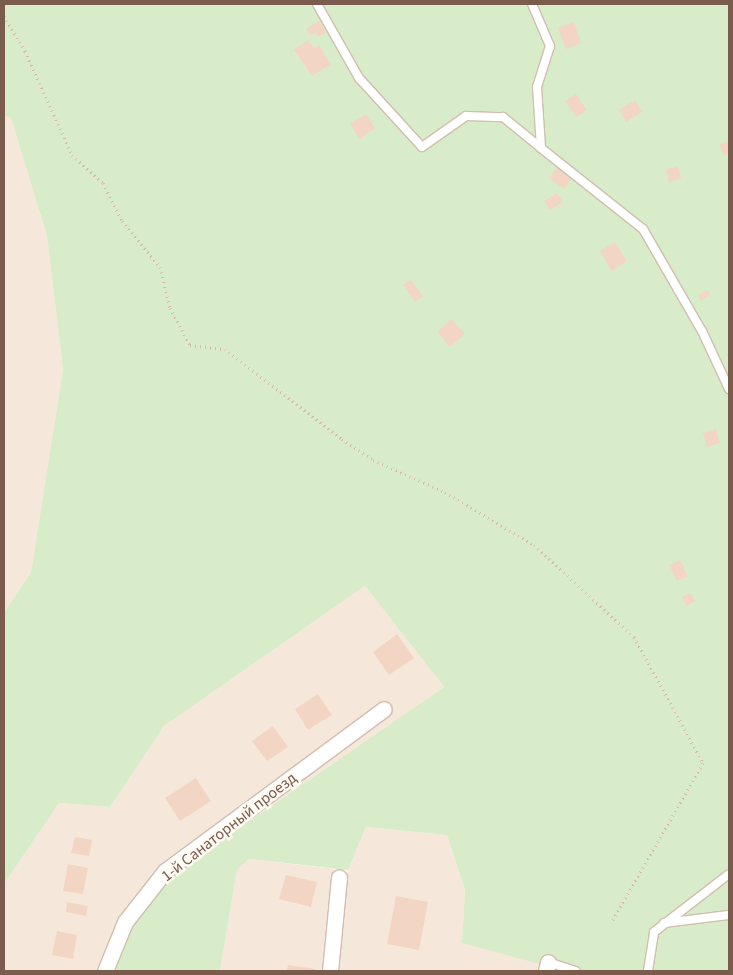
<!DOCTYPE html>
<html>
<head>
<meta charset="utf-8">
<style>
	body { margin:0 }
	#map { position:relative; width:733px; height:975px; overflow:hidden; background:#fdf6ec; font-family:"Source Sans 3",sans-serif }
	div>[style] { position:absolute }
	.residential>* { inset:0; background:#f5e8da }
	.green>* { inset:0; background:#d8ecc9 }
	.building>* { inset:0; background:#f3d5c3 }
	.path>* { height:3px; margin-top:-1.5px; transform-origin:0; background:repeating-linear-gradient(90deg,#d9b8a5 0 1px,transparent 0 5px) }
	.roads { filter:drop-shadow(1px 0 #d1beb0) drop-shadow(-1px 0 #d1beb0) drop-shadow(0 1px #d1beb0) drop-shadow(0 -1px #d1beb0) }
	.lane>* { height:8px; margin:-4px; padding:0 4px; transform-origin:4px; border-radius:4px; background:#fff }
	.street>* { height:15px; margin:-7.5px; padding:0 7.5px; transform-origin:7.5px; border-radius:7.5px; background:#fff }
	span { translate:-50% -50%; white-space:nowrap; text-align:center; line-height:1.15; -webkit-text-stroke:5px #fffaf3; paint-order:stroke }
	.street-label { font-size:16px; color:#7a5c4d }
	.frame { position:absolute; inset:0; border:5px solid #7a5c4d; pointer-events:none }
</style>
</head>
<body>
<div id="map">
	<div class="residential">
		<i style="clip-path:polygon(4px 116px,11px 118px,47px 236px,63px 369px,31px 572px,4px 612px)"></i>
		<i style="clip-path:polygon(365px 586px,444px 687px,164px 880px,129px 924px,114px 971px,4px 971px,4px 884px,59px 803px,110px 807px,164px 726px)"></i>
		<i style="clip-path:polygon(366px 827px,447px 835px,465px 890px,462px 943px,542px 964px,541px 971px,338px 971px,348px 870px)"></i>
		<i style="clip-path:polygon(249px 859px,334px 869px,323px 971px,220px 971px,237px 870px)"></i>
	</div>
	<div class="green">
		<i style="clip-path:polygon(4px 4px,729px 4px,729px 971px,566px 971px,462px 943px,465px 890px,447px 835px,366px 827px,348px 870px,249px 859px,237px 870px,220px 971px,114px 971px,129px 924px,164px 880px,444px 687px,365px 586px,164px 726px,110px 807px,59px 803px,4px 884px,4px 612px,31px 572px,63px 369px,47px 236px,11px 118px,4px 116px)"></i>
	</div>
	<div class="building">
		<i style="clip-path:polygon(319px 21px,326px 33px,318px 37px,316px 33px,310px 36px,306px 29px)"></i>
		<i style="clip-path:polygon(574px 22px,581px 43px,566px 49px,558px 28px)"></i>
		<i style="clip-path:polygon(308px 40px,314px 48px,319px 45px,331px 64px,312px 76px,294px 50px)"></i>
		<i style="clip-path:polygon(576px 94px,587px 110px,576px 117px,565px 101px)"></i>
		<i style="clip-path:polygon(635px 100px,642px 112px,626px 122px,619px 110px)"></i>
		<i style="clip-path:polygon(366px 114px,375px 128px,360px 139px,350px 124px)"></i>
		<i style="clip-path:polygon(728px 141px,729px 153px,724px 155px,719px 144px)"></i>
		<i style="clip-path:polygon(560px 164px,574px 175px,564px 189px,549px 178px)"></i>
		<i style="clip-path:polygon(678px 166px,681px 179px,669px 182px,666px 169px)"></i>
		<i style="clip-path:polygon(557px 193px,563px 202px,550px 210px,544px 201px)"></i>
		<i style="clip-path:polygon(615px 242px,627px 261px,612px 271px,600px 251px)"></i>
		<i style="clip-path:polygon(411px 280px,423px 296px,415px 302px,403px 285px)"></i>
		<i style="clip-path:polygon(708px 290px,710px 295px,701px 301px,698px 295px)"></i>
		<i style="clip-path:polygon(451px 319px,465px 334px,450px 347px,437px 332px)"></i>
		<i style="clip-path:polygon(716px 429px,720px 443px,707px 447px,703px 433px)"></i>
		<i style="clip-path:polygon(680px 560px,688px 576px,677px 581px,669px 565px)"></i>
		<i style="clip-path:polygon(690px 593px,695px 601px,687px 606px,682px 597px)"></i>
		<i style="clip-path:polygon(397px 634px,414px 658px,389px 675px,373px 652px)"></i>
		<i style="clip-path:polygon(318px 694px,332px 715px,308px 730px,295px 709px)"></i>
		<i style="clip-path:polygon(273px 726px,288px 747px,267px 761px,252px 741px)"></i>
		<i style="clip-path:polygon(196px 778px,211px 801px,180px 821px,165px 798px)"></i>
		<i style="clip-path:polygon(75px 837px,92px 840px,89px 856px,71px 853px)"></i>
		<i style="clip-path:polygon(68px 864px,88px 868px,83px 894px,63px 891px)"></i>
		<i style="clip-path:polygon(286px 875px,317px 882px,311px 907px,279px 899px)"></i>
		<i style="clip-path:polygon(396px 896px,428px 902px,419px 950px,387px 944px)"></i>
		<i style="clip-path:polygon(67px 902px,88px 906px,86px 916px,66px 912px)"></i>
		<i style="clip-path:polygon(57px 931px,77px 935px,73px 959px,52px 955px)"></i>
		<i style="clip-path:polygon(288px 965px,316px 969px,315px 971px,287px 971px)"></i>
	</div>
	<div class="path">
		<i style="left:4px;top:16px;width:41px;rotate:59deg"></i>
		<i style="left:25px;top:51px;width:114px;rotate:65.7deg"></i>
		<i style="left:72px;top:155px;width:42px;rotate:42.1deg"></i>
		<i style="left:103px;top:183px;width:42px;rotate:63.4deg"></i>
		<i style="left:122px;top:221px;width:60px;rotate:50.4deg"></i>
		<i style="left:160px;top:267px;width:42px;rotate:76.3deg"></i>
		<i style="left:170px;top:308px;width:42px;rotate:61.6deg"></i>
		<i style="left:190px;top:345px;width:35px;rotate:7deg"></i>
		<i style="left:225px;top:349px;width:148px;rotate:37.6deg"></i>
		<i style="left:342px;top:439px;width:37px;rotate:34deg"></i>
		<i style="left:373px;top:460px;width:79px;rotate:24deg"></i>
		<i style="left:445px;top:492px;width:104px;rotate:30.8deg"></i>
		<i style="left:534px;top:545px;width:136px;rotate:42.6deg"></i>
		<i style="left:634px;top:637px;width:144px;rotate:61.3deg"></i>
		<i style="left:703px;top:763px;width:185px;rotate:119.9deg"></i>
	</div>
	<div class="roads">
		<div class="lane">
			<i style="left:317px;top:4px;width:85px;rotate:60.4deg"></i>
			<i style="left:359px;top:78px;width:93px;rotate:47.6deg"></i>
			<i style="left:422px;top:147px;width:54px;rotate:-35.2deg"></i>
			<i style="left:466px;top:116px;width:37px;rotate:2deg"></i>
			<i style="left:503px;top:117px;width:49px;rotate:39.2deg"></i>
			<i style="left:532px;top:4px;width:46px;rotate:66.8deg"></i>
			<i style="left:550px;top:46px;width:43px;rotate:107.6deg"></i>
			<i style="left:537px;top:87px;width:61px;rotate:86.2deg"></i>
			<i style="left:541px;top:148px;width:130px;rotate:38.5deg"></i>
			<i style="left:643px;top:229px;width:118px;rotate:60deg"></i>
			<i style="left:702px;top:331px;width:64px;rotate:65deg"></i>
			<i style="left:664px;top:923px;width:65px;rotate:-7deg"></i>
			<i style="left:548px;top:962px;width:29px;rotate:18deg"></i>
			<i style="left:648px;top:971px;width:39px;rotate:-81deg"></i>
			<i style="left:654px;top:932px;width:95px;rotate:-37.7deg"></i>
		</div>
		<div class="street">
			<i style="left:105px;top:971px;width:53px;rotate:-67.8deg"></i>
			<i style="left:125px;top:922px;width:65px;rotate:-51.9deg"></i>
			<i style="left:165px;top:871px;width:272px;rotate:-36.5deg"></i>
			<i style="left:330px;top:971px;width:94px;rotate:-84.5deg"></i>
			<i style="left:546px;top:971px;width:9px;rotate:-77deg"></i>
		</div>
	</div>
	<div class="street-label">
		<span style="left:229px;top:827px;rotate:-38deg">1-й Санаторный проезд</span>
	</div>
	<div class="frame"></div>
</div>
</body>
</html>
